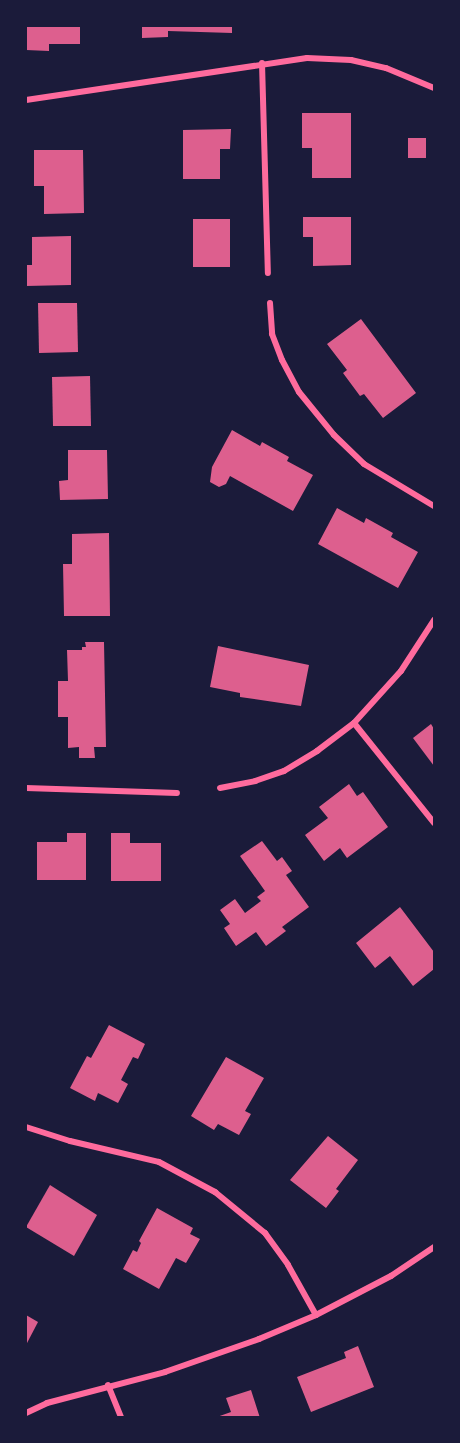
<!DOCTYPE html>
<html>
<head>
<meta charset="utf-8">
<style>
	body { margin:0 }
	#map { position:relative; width:460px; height:1443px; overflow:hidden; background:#1b1b3a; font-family:"Fira Sans",sans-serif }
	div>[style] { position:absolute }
	.building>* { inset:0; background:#dd5f8e }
	.minor>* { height:6px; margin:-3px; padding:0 3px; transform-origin:3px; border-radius:3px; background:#ff6b9d }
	span { translate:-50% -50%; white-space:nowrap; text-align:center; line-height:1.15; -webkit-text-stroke:6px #1b1b3a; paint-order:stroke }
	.frame { position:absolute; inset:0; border:27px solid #1b1b3a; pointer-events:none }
</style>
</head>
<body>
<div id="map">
	<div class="building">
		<i style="clip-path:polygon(26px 26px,80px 26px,80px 44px,49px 44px,49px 51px,26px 50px)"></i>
		<i style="clip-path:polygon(142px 26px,232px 26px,232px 33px,168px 31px,168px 37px,142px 38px)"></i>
		<i style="clip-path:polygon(302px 113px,351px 113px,351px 178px,312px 178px,312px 148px,302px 148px)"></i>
		<i style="clip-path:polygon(231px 129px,230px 149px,220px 149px,220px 179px,183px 179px,183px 130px)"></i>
		<i style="clip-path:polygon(408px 138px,426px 138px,426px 158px,408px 158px)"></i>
		<i style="clip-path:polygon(34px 150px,83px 150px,84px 213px,44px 214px,44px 186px,34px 186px)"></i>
		<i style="clip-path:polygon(303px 217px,351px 217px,351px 265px,313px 266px,313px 237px,303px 237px)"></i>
		<i style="clip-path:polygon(193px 219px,230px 219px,230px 267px,193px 267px)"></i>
		<i style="clip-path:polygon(71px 236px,71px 285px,26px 286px,26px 265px,32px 265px,32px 237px)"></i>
		<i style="clip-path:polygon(38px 303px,77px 303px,78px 352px,39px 353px)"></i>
		<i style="clip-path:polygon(361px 319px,416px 393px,383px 418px,364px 394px,360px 396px,343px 373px,347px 370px,327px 344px)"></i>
		<i style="clip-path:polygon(90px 376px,91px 426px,53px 426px,52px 377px)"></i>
		<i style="clip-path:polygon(232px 430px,260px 446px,262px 442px,289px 457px,287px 461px,313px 475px,293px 511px,230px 476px,226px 484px,219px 487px,210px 482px,212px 467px)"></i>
		<i style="clip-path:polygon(68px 450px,107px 450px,108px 499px,60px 500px,59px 481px,68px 480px)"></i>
		<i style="clip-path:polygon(337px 508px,364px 523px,366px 518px,393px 533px,391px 537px,418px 552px,398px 588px,318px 544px)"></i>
		<i style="clip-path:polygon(109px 533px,110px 616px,64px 616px,63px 564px,72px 564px,72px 534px)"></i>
		<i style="clip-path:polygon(85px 642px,104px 642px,106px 747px,94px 747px,95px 758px,79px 758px,79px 747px,68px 748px,68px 717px,58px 717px,58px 681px,68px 681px,67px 650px,82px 650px,82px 647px,86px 647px)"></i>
		<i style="clip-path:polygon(218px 646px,309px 665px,301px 706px,240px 697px,240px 693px,210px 687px)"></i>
		<i style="clip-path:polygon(431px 724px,434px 729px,434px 766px,413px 738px)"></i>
		<i style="clip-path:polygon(349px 784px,357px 796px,363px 792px,388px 827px,347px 858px,340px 848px,324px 861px,305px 835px,328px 818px,319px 807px)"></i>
		<i style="clip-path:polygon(67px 833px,86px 833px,86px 880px,37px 880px,37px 842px,67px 842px)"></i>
		<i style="clip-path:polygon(111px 833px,130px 833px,130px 843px,161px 843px,161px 881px,111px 881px)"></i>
		<i style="clip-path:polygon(262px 841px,277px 861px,282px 857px,292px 871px,286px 875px,309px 907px,282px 927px,286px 931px,266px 946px,256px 932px,236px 946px,224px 928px,230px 924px,220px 910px,235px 899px,245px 913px,261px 901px,257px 897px,265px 891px,240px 856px)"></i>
		<i style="clip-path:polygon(400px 907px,434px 952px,434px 969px,413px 986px,390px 956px,375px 968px,356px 943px)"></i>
		<i style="clip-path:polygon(109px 1025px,145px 1044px,138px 1059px,133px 1057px,121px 1080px,128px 1084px,118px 1103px,98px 1093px,95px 1101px,70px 1088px,87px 1056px,91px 1058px)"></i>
		<i style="clip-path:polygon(226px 1057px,264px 1078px,245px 1111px,251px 1114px,239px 1135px,218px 1124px,214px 1130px,191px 1116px)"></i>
		<i style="clip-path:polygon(328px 1136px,358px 1160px,336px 1189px,339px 1191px,326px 1208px,290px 1180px)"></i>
		<i style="clip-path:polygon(50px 1185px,97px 1215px,74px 1256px,26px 1227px)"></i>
		<i style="clip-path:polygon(157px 1208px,193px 1228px,190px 1234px,200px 1239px,186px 1263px,176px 1258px,159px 1289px,123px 1269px,133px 1250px,137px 1252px,141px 1243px,139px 1241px)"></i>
		<i style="clip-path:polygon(26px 1315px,38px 1322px,26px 1345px)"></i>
		<i style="clip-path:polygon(358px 1346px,374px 1387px,311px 1412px,297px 1377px,346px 1358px,344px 1352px)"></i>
		<i style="clip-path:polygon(251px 1390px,260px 1418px,214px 1418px,231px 1412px,226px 1398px)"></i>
	</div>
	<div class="minor">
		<i style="left:262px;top:63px;width:210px;rotate:88.4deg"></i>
		<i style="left:26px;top:100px;width:284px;rotate:-8.5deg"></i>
		<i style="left:307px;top:58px;width:44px;rotate:2.6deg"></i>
		<i style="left:351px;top:60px;width:36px;rotate:13deg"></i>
		<i style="left:386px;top:68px;width:52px;rotate:22.6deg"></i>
		<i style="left:270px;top:303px;width:31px;rotate:86deg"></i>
		<i style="left:272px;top:334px;width:28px;rotate:69deg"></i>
		<i style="left:282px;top:360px;width:36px;rotate:62deg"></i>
		<i style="left:299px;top:392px;width:55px;rotate:50.9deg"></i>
		<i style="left:334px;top:435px;width:42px;rotate:44deg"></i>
		<i style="left:364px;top:464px;width:82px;rotate:31deg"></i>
		<i style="left:354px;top:723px;width:128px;rotate:51.3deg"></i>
		<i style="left:26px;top:788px;width:151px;rotate:1.9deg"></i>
		<i style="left:220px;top:788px;width:36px;rotate:-11deg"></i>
		<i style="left:255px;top:781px;width:31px;rotate:-19deg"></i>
		<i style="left:284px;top:771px;width:39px;rotate:-31deg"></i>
		<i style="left:317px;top:751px;width:46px;rotate:-37.1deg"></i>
		<i style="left:354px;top:723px;width:70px;rotate:-47.9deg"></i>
		<i style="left:401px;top:671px;width:61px;rotate:-57.1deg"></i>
		<i style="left:26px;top:1127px;width:46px;rotate:17.7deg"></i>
		<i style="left:70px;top:1141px;width:91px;rotate:13.3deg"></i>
		<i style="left:159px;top:1162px;width:64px;rotate:28.2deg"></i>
		<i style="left:215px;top:1192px;width:65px;rotate:39.4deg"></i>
		<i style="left:265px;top:1233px;width:39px;rotate:54deg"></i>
		<i style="left:288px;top:1265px;width:57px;rotate:60.8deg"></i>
		<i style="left:108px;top:1385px;width:35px;rotate:68deg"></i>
		<i style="left:26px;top:1413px;width:23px;rotate:-25deg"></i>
		<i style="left:47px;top:1403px;width:122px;rotate:-14.7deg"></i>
		<i style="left:165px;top:1372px;width:100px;rotate:-19.3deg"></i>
		<i style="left:259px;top:1339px;width:62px;rotate:-22.8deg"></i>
		<i style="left:316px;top:1315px;width:85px;rotate:-27.5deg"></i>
		<i style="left:391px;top:1276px;width:52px;rotate:-34deg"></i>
	</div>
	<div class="frame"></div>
</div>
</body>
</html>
